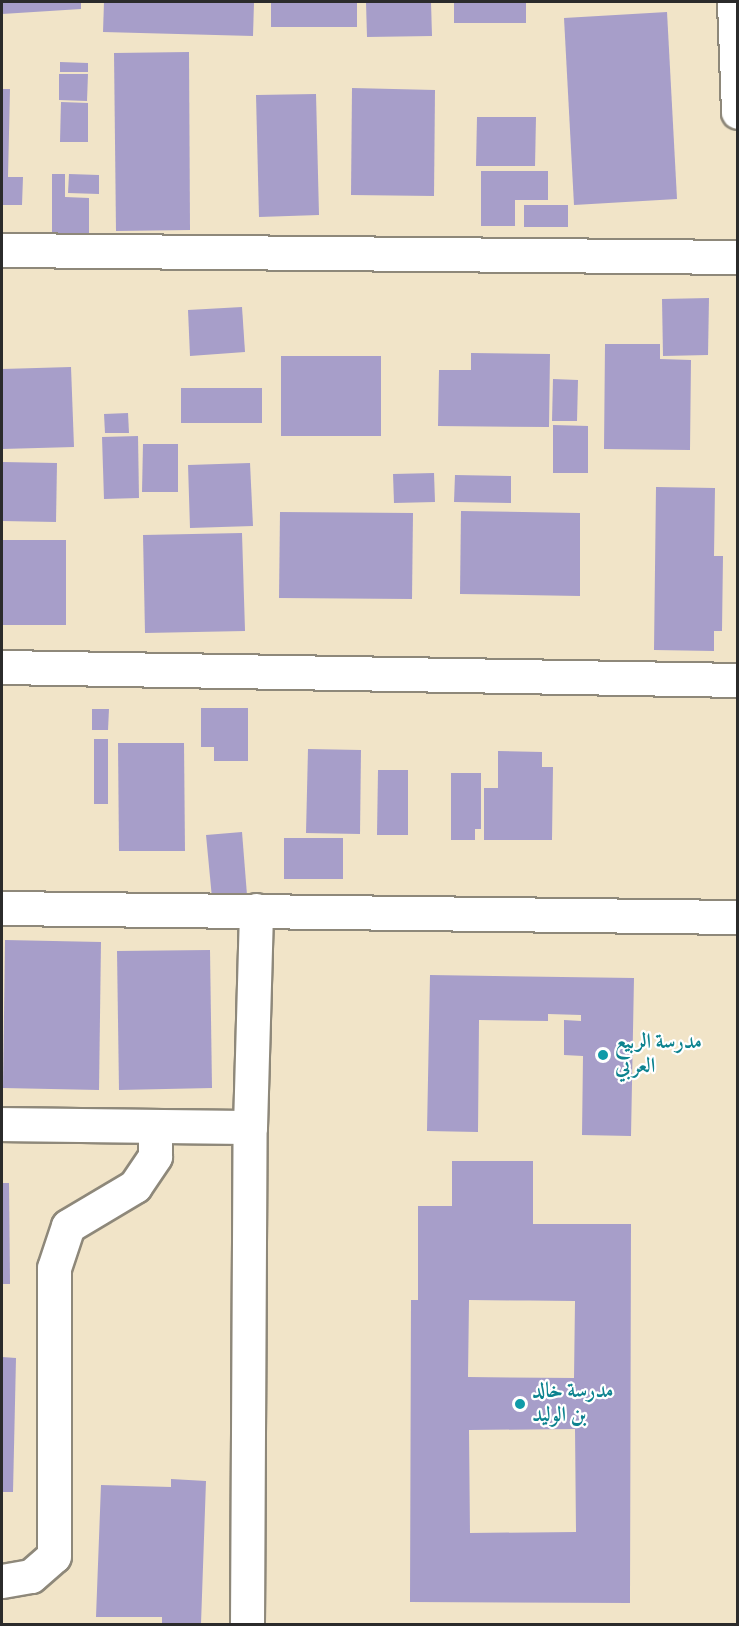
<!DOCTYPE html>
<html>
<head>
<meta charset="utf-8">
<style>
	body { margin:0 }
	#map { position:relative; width:739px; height:1626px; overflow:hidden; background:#f1e4c8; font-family:"Sorts Mill Goudy",Amiri,serif }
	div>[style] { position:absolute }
	.building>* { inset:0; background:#a79ec9 }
	.roads { filter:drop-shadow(2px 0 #8e887a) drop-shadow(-2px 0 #8e887a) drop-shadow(0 2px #8e887a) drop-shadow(0 -2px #8e887a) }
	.street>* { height:33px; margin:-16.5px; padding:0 16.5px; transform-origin:16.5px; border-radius:16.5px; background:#fff }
	.dots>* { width:16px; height:16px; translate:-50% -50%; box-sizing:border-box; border:3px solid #fff; border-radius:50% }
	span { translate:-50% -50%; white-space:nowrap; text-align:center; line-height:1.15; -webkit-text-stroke:4.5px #fff; paint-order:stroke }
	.culture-label { font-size:21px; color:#0d838f; font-weight:700 }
	.left { translate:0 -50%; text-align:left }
	.frame { position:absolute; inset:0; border:3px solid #2b2b2b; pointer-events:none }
</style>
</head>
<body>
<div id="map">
	<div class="building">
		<i style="clip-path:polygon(2px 2px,81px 2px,81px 9px,2px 14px)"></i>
		<i style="clip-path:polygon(104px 2px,254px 2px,253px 36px,103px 32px)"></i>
		<i style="clip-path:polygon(271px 2px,357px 2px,357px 27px,271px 27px)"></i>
		<i style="clip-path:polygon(366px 2px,431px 2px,432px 36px,367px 37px)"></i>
		<i style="clip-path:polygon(454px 2px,526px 2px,526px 23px,454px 23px)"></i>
		<i style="clip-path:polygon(667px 12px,677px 199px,574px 205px,564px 18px)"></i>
		<i style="clip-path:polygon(189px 52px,190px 230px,116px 231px,114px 53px)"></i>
		<i style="clip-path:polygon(60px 62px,88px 63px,88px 72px,60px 72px)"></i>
		<i style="clip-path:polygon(59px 74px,88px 74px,87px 101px,59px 100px)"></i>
		<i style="clip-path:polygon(352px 88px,435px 90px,434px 196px,351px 195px)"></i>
		<i style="clip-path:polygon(2px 89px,10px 89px,8px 177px,23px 177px,22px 205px,2px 205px)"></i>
		<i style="clip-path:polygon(316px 94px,319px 215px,259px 217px,256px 95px)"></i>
		<i style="clip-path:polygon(61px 102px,88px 103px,88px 142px,60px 142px)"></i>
		<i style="clip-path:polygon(477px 117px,536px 117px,535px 166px,476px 166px)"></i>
		<i style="clip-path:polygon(481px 171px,548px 171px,548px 200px,515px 200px,515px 226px,481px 226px)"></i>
		<i style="clip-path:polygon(52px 174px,65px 174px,65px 197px,89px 198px,89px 239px,52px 239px)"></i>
		<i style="clip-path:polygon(69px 174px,99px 175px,99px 194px,68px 193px)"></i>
		<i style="clip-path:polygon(524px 205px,568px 205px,568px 227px,524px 227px)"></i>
		<i style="clip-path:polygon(709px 298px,708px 355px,663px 356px,662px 299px)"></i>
		<i style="clip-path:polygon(242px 307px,245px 352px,190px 356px,188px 310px)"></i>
		<i style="clip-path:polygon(605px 344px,660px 344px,660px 359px,691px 360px,690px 450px,604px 449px)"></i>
		<i style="clip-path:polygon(471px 353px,550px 354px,549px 427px,438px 426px,439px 370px,471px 370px)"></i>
		<i style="clip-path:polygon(281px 356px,381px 356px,381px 436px,281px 436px)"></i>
		<i style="clip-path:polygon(71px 367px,74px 447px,2px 449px,2px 369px)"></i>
		<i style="clip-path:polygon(553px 379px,578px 380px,577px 421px,552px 421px)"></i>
		<i style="clip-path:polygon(181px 388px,262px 388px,262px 423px,181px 423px)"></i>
		<i style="clip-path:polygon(128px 413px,129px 433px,105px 433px,104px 414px)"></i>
		<i style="clip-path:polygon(553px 425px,588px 426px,588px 473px,553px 473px)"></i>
		<i style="clip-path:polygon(138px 436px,139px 498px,104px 499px,102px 437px)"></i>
		<i style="clip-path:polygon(143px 444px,178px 444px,178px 492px,142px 492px)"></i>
		<i style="clip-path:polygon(2px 462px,57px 463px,56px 522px,2px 521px)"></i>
		<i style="clip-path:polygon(250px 463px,253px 526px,190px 528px,188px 465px)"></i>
		<i style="clip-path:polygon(434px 473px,435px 502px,394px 503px,393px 474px)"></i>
		<i style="clip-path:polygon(455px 475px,511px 476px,511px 503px,454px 502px)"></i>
		<i style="clip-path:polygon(656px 487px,715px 488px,714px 556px,723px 556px,722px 631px,714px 631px,714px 651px,654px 650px)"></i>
		<i style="clip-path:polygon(461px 511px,580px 513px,580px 596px,460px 594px)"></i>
		<i style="clip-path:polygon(280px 512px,413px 513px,412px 599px,279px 598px)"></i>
		<i style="clip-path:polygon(242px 533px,245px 631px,145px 633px,143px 535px)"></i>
		<i style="clip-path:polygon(2px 540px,66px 540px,66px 625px,2px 625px)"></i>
		<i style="clip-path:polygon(201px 708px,248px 708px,248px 761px,214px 761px,214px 747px,201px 747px)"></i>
		<i style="clip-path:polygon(92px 709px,109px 709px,108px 730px,92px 730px)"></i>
		<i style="clip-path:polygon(94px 739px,108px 739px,108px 804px,94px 804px)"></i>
		<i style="clip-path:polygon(118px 743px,184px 743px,185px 851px,119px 851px)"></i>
		<i style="clip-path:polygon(308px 749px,361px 750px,360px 834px,306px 833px)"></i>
		<i style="clip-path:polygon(498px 751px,542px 752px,542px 767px,553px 767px,552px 840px,484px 840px,484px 788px,498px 788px)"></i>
		<i style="clip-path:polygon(378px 770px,408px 770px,408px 835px,377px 835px)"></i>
		<i style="clip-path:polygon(451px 773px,481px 773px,481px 829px,475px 829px,475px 840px,451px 840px)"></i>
		<i style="clip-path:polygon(242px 832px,247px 895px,212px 898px,206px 835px)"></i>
		<i style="clip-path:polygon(284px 838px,343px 838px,343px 879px,284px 879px)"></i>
		<i style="clip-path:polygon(5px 940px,101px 942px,99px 1090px,3px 1088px)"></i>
		<i style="clip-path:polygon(210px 950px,212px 1088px,119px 1090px,117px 951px)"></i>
		<i style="clip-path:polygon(430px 975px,634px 978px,631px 1136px,582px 1135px,583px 1056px,564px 1055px,564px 1020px,581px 1021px,581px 1015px,548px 1014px,548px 1021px,479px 1020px,478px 1132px,427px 1131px)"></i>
		<i style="clip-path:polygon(evenodd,452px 1161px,533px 1161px,533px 1224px,631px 1224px,630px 1603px,410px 1602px,411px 1300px,418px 1300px,418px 1206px,452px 1206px,452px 1161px,469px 1300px,575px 1301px,574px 1378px,468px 1377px,469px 1300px,452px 1161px,575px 1429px,576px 1532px,470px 1533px,469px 1430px,575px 1429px)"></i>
		<i style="clip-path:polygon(2px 1183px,9px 1183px,10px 1284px,2px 1284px)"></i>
		<i style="clip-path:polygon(2px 1357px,16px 1358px,13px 1492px,2px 1492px)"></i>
		<i style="clip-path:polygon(171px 1479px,206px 1481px,201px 1624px,162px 1623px,162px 1617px,96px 1617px,101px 1485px,171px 1487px)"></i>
	</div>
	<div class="roads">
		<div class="street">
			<i style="left:734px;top:2px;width:110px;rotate:87.9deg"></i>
			<i style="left:2px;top:250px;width:736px;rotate:0.54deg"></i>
			<i style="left:2px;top:667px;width:736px;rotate:1.01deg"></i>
			<i style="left:2px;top:908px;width:736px;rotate:0.7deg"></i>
			<i style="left:2px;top:1124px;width:248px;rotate:0.7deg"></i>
			<i style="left:2px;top:1581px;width:29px;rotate:-10deg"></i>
			<i style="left:31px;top:1576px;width:30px;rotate:-41deg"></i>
			<i style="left:54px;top:1556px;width:288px;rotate:-90deg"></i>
			<i style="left:54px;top:1268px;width:44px;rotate:-71.6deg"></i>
			<i style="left:68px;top:1226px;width:78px;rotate:-30.8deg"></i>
			<i style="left:135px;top:1186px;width:36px;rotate:-56deg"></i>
			<i style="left:155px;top:1156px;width:30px;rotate:-90deg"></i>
			<i style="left:247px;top:1624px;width:497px;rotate:-89.7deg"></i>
			<i style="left:250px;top:1127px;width:217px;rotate:-88.4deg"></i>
		</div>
	</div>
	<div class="dots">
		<i style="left:603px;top:1055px;background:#0f9aa8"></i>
		<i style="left:520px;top:1404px;background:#0f9aa8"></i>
	</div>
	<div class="culture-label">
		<span class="left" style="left:615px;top:1055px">مدرسة الربيع<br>العربي</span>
		<span class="left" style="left:532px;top:1404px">مدرسة خالد<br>بن الوليد</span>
	</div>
	<div class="frame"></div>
</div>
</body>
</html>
